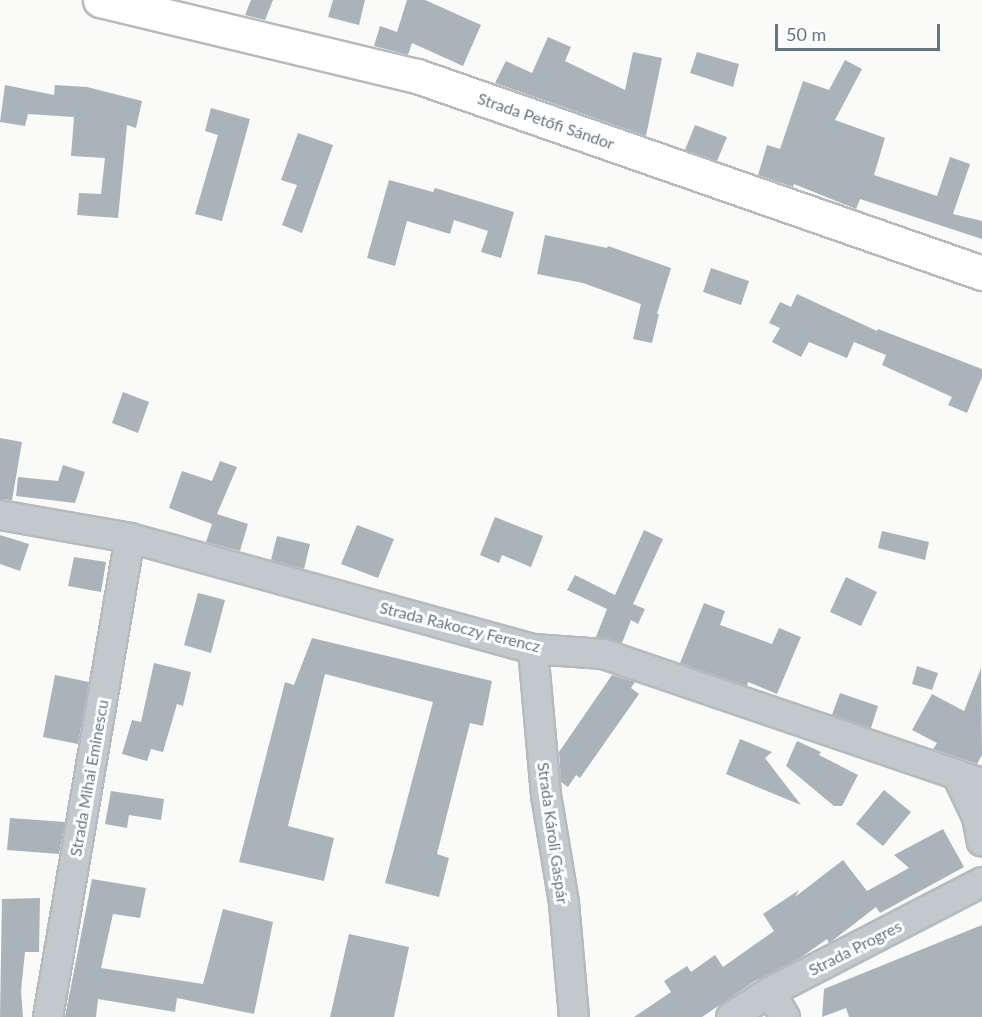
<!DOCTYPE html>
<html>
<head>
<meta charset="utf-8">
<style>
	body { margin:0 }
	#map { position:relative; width:982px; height:1017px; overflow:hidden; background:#fafaf8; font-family:Lato,sans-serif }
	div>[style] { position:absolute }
	.building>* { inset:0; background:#aab3b9 }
	.roads { filter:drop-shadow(2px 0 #b5babe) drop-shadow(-2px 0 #b5babe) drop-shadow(0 2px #b5babe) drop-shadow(0 -2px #b5babe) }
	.minor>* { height:28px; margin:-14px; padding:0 14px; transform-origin:14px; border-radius:14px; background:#c3c8cc }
	.major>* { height:33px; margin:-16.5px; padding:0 16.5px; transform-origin:16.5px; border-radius:16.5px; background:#fff }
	span { translate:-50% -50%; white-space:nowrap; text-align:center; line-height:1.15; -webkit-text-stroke:6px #fff; paint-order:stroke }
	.street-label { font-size:16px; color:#657683 }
	.scale { position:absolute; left:775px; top:24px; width:165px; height:27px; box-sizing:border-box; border:3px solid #657683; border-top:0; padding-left:8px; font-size:18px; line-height:21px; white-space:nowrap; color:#657683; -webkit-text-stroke:4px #fff; paint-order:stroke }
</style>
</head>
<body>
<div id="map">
	<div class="building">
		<i style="clip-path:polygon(251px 0,273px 0,265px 20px,245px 15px)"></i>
		<i style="clip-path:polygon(333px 0,365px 0,359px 25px,328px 17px)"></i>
		<i style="clip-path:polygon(407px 0,425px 0,481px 25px,463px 66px,412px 43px,408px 55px,374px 46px,380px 26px,397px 32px)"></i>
		<i style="clip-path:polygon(548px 37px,571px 47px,565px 61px,625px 90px,633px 52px,662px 58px,646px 136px,495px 83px,506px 61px,532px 73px)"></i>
		<i style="clip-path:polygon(697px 52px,739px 64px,733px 87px,690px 73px)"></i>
		<i style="clip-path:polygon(845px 60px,862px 69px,835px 120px,885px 138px,874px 175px,937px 196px,950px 157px,970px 164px,953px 214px,982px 221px,982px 239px,860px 199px,856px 209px,794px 184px,793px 187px,758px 175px,767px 145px,780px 149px,803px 81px,829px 90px)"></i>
		<i style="clip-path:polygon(5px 85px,54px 95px,55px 85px,87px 87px,142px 101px,136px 128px,127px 125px,118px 218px,77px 215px,79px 193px,101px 194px,105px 158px,71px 156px,74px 117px,28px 114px,25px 126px,0 122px)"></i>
		<i style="clip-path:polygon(211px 108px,250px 119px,222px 221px,195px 214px,218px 135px,205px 131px)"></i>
		<i style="clip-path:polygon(695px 125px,727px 137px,717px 161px,685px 150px)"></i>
		<i style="clip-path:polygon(298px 133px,333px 145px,302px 233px,282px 225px,297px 185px,281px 180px)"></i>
		<i style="clip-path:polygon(389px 180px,433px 192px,435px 188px,514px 212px,501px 258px,481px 252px,488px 231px,454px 220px,450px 234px,407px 221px,395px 266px,367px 258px)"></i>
		<i style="clip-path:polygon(545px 235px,607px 248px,608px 246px,671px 268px,657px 314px,659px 314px,652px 343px,633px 339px,641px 304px,583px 283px,537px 274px)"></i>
		<i style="clip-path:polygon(711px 268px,749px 281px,741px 305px,703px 292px)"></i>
		<i style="clip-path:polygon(797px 294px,877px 331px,878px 329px,982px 369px,982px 377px,967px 413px,948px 405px,952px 397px,882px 365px,886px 355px,854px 342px,847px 358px,809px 342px,801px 357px,772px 342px,780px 328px,769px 323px,780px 302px,791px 307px)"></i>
		<i style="clip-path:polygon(123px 392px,149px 402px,138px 433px,112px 423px)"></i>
		<i style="clip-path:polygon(0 438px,22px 442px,12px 500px,0 499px)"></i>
		<i style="clip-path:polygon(220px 461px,237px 467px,217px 514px,248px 524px,240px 551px,206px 542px,212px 524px,169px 508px,182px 471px,212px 481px)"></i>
		<i style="clip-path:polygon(63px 465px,85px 472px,75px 503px,16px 496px,18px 477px,58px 481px)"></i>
		<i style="clip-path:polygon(495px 517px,543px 536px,531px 567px,502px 555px,499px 563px,480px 555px)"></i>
		<i style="clip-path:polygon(357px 525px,394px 539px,378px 578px,341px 564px)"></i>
		<i style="clip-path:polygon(644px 530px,663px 539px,633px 604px,645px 609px,638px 624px,631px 620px,622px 643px,596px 637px,607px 609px,567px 590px,575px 575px,615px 595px)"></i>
		<i style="clip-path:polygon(882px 531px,929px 542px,925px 560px,878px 548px)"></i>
		<i style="clip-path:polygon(0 535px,29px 544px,20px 571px,0 564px)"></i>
		<i style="clip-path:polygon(277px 536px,310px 544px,304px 569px,271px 560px)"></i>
		<i style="clip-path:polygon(74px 557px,106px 562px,101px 592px,68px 586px)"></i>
		<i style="clip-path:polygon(846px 577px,877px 592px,861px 626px,830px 612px)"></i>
		<i style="clip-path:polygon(198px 593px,225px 600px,211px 653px,184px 645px)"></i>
		<i style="clip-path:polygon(704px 603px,725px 611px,720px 625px,772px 644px,779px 628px,801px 637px,777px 694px,748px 682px,747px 686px,680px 663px)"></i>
		<i style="clip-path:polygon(312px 638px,492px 681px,483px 726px,470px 723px,437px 854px,449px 858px,439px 897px,385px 883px,433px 702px,325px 674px,288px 826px,334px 838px,324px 881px,239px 862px,285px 682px,294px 685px)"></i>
		<i style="clip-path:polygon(154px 663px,191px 672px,183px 706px,177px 704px,163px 752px,151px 749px,147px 761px,122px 754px,132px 720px,141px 722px)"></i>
		<i style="clip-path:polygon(917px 666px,938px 673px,932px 690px,912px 684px)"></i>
		<i style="clip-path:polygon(981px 668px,982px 755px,977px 764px,933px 749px,937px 743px,912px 730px,932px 694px,964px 711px)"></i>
		<i style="clip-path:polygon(55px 675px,89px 682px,78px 744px,43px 737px)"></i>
		<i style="clip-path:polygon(612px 675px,635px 682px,631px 688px,639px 694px,580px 778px,576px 775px,568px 787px,561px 782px,559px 752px)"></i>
		<i style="clip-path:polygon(840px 693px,878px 706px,871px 728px,832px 715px)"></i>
		<i style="clip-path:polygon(740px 739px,772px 752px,765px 758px,801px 805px,726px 774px)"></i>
		<i style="clip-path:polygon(797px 741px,821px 752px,819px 755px,858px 775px,842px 806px,834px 806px,786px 766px)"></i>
		<i style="clip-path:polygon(884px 790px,911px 812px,883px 846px,856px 824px)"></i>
		<i style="clip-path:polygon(111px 791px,164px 799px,161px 820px,129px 815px,127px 828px,105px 824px)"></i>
		<i style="clip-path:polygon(10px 818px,65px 822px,59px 854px,7px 850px)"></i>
		<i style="clip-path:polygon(943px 829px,964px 867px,880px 913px,876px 907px,832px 941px,829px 943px,827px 939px,800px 958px,755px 981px,702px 1017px,634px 1017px,671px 992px,664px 981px,687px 966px,691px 972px,715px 955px,723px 967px,774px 931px,763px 914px,799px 890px,795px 897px,843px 860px,867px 891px,909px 868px,894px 855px)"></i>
		<i style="clip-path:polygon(92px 879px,146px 888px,140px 918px,113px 914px,101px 968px,203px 984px,223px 909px,273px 922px,254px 1014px,177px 998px,175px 1012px,98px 999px,96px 1017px,65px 1017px)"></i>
		<i style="clip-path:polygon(40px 898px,39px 952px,25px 952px,21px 991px,23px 1017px,0 1017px,2px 899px)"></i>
		<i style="clip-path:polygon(982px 925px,982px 1017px,849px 1017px,846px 1008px,822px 1017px,824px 989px)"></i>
		<i style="clip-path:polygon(349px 934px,409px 947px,394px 1017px,330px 1017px)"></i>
	</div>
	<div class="roads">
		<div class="minor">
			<i style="left:0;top:515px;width:132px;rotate:10deg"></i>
			<i style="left:130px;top:538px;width:418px;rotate:15.4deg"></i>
			<i style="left:533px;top:649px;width:70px;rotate:4.1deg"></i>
			<i style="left:603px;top:654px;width:400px;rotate:18.8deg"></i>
			<i style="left:533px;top:649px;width:147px;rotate:84.9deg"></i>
			<i style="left:546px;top:795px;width:109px;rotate:80.5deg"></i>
			<i style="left:564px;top:903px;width:114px;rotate:85deg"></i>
			<i style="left:957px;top:775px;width:47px;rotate:64.5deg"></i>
			<i style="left:977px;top:817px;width:25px;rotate:79deg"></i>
			<i style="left:770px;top:992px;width:29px;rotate:59deg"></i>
			<i style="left:48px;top:1017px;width:486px;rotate:-80.3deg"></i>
			<i style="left:731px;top:1017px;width:46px;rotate:-32.7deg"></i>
			<i style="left:770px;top:992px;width:239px;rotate:-27.4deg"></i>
		</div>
		<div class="major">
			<i style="left:100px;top:0;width:326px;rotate:13.5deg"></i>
			<i style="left:417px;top:76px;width:598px;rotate:19.22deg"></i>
		</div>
	</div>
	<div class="street-label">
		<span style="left:546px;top:121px;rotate:19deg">Strada Petőfi Sándor</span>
		<span style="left:460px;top:627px;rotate:14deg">Strada Rakoczy Ferencz</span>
		<span style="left:89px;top:778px;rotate:-80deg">Strada Mihai Eminescu</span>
		<span style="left:553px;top:833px;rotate:82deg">Strada Károli Gáspár</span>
		<span style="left:855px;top:948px;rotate:-27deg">Strada Progres</span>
	</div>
	<div class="scale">50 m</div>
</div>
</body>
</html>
